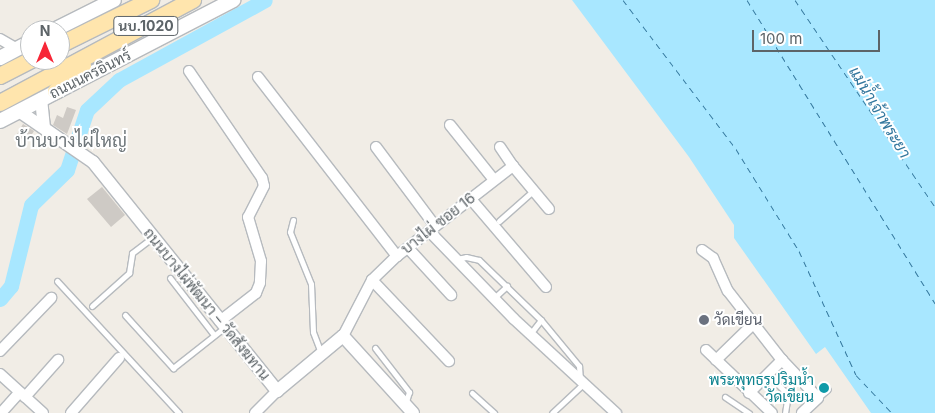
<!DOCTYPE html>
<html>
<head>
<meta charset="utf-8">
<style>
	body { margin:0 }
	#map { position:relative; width:935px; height:413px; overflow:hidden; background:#f1ede6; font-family:Inter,Sarabun,sans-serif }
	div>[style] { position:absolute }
	.water>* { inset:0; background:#a8e7ff }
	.river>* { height:15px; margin:-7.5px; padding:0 7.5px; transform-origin:7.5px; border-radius:7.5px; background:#a8e7ff }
	.ferry>* { height:1px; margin-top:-0.5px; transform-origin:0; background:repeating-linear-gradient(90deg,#34789e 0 6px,transparent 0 11px) }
	.building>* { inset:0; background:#cecac5 }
	.roads { filter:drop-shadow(1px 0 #b6babe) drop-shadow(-1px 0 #b6babe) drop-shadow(0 1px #b6babe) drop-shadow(0 -1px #b6babe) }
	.service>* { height:5px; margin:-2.5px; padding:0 2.5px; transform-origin:2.5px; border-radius:2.5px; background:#fff }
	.minor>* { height:10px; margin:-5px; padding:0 5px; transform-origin:5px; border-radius:5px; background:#fff }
	.tertiary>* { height:12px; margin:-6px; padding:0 6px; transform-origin:6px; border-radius:6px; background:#fff }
	.secondary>* { height:14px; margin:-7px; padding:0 7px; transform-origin:7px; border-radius:7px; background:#fff }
	.primary>* { height:16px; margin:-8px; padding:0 8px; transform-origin:8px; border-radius:8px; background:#ffe5ad }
	.dots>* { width:14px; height:14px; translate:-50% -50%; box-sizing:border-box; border:2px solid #fff; border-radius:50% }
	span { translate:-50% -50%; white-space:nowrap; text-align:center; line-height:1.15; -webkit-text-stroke:4px #fff; paint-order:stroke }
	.shield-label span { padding:1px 4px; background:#fff; border:1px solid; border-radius:4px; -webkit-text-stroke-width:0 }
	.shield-label { font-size:14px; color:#5d6468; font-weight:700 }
	.street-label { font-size:15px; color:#5d6468 }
	.worship-label { font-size:15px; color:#5b616d }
	.left { translate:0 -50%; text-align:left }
	.culture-label { font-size:15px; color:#0d838f }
	.right { translate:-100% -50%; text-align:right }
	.water-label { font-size:16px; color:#34789e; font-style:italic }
	.quarter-label { font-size:18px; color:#6e767a }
	.north { position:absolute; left:20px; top:20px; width:50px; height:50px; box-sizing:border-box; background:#fff; border:1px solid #bec1c3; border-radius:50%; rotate:0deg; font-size:14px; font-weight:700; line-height:20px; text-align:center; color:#5d6468 }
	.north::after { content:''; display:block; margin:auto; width:18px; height:22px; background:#f72737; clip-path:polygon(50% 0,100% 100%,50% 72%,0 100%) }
	.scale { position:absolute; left:752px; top:30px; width:128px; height:22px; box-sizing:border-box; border:2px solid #5d6468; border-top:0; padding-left:6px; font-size:15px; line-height:18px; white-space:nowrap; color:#5d6468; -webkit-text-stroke:4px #fff; paint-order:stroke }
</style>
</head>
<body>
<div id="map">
	<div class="water">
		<i style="clip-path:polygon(572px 0,935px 0,935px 413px,871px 413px,825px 347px,816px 354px,734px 238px,734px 225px,689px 157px)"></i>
	</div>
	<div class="river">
		<i style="left:0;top:299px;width:17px;rotate:-50deg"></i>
		<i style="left:11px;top:286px;width:83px;rotate:-76.1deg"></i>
		<i style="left:31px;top:205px;width:50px;rotate:-44.2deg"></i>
		<i style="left:67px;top:170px;width:63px;rotate:-71.6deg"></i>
		<i style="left:87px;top:110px;width:44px;rotate:-43.2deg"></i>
		<i style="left:119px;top:80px;width:166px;rotate:-28.7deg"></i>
	</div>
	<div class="ferry">
		<i style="left:623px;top:0;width:187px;rotate:52.8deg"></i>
		<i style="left:736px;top:149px;width:120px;rotate:58.3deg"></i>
		<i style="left:799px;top:251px;width:136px;rotate:65.3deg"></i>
		<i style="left:856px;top:375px;width:52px;rotate:46.5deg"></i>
		<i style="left:747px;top:0;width:357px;rotate:58.2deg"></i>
		<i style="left:795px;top:0;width:250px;rotate:55.9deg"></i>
	</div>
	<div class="building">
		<i style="clip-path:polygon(67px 107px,76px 110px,67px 134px,53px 125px,57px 115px,63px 118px)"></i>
		<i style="clip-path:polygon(23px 124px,34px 131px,27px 142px,16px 136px)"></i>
		<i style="clip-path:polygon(102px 187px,125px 215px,111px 227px,87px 199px)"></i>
	</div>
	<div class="roads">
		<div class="service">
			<i style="left:293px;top:220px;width:12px;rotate:104deg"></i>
			<i style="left:290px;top:232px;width:56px;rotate:68deg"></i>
			<i style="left:311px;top:284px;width:48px;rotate:87.6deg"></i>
			<i style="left:313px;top:332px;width:22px;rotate:69deg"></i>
			<i style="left:499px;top:221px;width:45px;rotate:-41.4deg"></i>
			<i style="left:456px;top:259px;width:10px;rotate:-11deg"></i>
			<i style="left:466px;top:257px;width:13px;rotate:13deg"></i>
			<i style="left:479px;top:260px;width:86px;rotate:44.1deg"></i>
			<i style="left:541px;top:320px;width:60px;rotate:50.4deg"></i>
			<i style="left:579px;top:366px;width:13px;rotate:86deg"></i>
			<i style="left:170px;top:278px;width:72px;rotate:52.3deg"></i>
			<i style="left:57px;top:281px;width:180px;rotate:47.3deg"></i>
			<i style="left:494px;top:298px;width:18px;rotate:-43deg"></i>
			<i style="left:92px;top:306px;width:50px;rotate:-41.7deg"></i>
			<i style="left:129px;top:273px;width:20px;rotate:-81deg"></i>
			<i style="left:132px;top:253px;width:26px;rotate:-37deg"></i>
			<i style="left:125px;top:315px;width:72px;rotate:47.8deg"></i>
			<i style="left:173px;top:368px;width:66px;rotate:-38.3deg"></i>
			<i style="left:530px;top:334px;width:18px;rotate:-52deg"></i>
			<i style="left:375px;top:348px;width:56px;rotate:52.3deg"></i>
			<i style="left:409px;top:392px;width:13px;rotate:108deg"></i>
			<i style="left:768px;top:375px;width:28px;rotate:44deg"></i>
			<i style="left:788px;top:394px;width:19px;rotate:99deg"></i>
			<i style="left:472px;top:393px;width:30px;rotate:42deg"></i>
			<i style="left:725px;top:397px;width:29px;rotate:34deg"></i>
			<i style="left:818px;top:398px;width:13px;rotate:-42deg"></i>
			<i style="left:552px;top:413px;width:42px;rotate:-43.1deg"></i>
		</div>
		<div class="minor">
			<i style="left:0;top:39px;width:20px;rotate:30deg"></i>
			<i style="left:189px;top:71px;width:130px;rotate:55.7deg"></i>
			<i style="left:262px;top:178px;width:8px;rotate:76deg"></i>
			<i style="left:264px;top:186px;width:35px;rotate:117deg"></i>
			<i style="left:248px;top:217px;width:46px;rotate:73.5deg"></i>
			<i style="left:261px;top:261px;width:22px;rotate:93deg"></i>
			<i style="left:260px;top:283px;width:11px;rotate:112deg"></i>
			<i style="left:256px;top:293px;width:46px;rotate:142.1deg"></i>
			<i style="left:258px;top:77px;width:227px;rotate:52.2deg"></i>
			<i style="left:450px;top:125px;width:70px;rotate:51.3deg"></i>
			<i style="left:376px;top:147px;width:99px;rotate:53.2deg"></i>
			<i style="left:500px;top:147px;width:23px;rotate:56deg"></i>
			<i style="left:470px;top:198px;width:117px;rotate:49.5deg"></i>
			<i style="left:429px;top:231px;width:122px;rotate:46deg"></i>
			<i style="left:514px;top:319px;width:139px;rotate:42.7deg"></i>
			<i style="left:408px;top:248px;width:64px;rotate:47.5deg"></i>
			<i style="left:702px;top:250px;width:14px;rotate:36deg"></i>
			<i style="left:713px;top:258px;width:36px;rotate:66deg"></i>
			<i style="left:728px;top:291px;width:88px;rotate:52deg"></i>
			<i style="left:782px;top:360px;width:52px;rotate:46.5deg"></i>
			<i style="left:818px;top:398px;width:22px;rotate:137deg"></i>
			<i style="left:372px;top:280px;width:112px;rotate:46.5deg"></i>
			<i style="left:343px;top:336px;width:63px;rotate:-62.6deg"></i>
			<i style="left:372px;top:280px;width:35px;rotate:-44deg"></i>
			<i style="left:397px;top:256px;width:147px;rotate:-37.8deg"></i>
			<i style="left:513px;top:166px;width:56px;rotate:50.1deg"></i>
			<i style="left:706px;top:350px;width:91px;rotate:43.7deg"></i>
			<i style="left:0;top:351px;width:74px;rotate:-46.1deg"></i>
			<i style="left:716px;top:360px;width:53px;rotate:-44.2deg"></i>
			<i style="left:0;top:374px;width:58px;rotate:42.2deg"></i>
			<i style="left:749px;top:393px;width:47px;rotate:-45deg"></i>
			<i style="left:25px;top:397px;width:50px;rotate:-48.3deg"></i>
			<i style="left:1px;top:413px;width:28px;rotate:-48deg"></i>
			<i style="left:71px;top:413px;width:73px;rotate:-48.9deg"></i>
			<i style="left:255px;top:413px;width:31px;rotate:-45deg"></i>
		</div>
		<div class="tertiary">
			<i style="left:41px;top:99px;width:28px;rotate:84deg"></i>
			<i style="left:19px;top:111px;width:90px;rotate:34.6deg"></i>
			<i style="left:93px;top:162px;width:294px;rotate:51.2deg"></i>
			<i style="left:277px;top:391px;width:86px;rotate:-39.8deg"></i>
			<i style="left:343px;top:336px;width:104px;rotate:47.7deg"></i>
		</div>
		<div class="secondary">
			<i style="left:54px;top:30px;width:67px;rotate:-26.6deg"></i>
			<i style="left:0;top:58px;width:34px;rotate:-28deg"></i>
			<i style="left:0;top:121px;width:263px;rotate:-27.4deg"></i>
		</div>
		<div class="primary">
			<i style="left:60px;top:45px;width:102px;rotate:-26.3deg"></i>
			<i style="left:0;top:76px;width:35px;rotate:-27deg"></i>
			<i style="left:56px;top:91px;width:37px;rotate:-43deg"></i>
			<i style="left:0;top:103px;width:219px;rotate:-28.1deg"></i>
		</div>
	</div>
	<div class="dots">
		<i style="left:704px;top:320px;background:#6b7280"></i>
		<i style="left:824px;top:388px;background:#0f9aa8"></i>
	</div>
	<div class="shield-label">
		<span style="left:146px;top:26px">นบ.1020</span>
	</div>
	<div class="street-label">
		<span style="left:90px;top:74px;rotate:-27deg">ถนนนครอินทร์</span>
		<span style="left:438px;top:223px;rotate:-38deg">บางไผ่ ซอย 16</span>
		<span style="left:207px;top:304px;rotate:51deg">ถนนบางไผ่พัฒนา – วัดสังฆทาน</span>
	</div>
	<div class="worship-label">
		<span class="left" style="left:714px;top:320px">วัดเขียน</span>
	</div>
	<div class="culture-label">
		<span class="right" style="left:814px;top:388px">พระพุทธรูปริมน้ำ<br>วัดเขียน</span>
	</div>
	<div class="water-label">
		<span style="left:880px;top:112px;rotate:59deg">แม่น้ำเจ้าพระยา</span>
	</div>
	<div class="quarter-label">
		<span style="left:71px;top:141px">บ้านบางไผ่ใหญ่</span>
	</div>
	<div class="north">N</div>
	<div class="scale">100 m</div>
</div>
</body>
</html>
